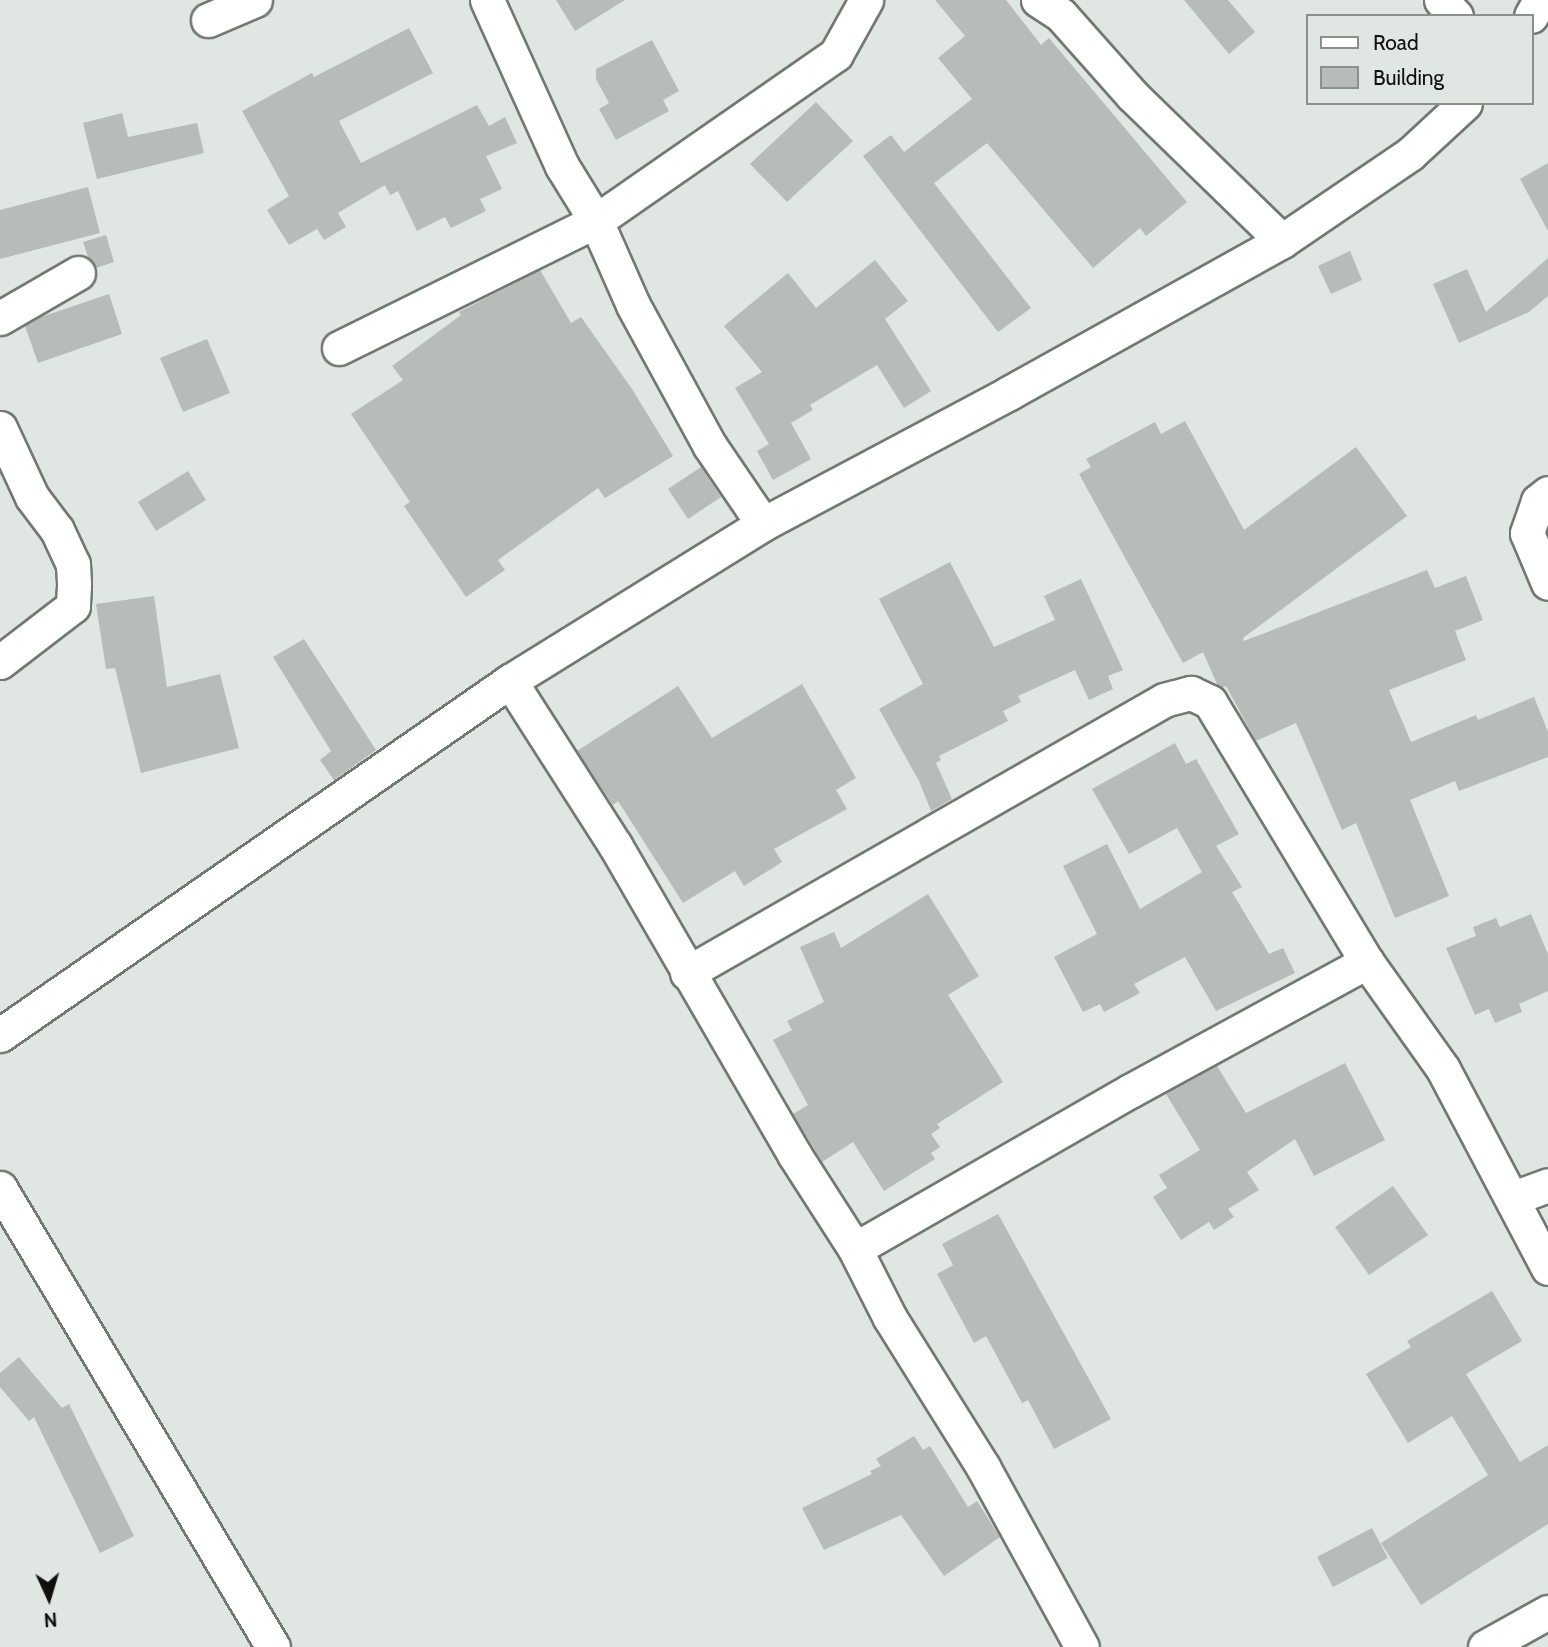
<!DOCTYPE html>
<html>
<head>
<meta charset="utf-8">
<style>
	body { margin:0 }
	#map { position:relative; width:1548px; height:1647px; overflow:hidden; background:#e0e6e1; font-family:Cabin,sans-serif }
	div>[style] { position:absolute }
	.building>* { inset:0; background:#b7bcb8 }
	.roads { filter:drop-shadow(2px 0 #727874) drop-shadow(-2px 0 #727874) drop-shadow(0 2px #727874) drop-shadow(0 -2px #727874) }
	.street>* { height:33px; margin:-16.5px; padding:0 16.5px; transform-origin:16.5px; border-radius:16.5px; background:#fff }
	span { translate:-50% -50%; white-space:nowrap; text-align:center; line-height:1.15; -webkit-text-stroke:5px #e0e6e1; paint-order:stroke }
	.legend { position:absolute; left:1306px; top:14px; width:228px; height:91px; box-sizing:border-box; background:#e0e6e1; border:2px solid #8c908d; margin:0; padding:9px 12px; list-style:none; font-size:21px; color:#0f100f }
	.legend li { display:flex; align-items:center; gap:14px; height:35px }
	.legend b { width:35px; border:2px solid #8c908d }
	.north { position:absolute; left:14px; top:1563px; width:70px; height:70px; -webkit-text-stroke:5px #e0e6e1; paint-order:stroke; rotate:176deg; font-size:19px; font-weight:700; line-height:28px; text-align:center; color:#0f100f }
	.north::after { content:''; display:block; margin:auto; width:24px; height:32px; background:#0f100f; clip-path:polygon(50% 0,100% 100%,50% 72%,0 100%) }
</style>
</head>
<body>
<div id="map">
	<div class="building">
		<i style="clip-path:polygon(556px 0,625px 0,575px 31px)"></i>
		<i style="clip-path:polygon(935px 0,1006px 0,1041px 45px,1049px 38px,1187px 202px,1146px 236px,1140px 228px,1093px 268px,987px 143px,934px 183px,1031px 308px,998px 332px,863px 156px,891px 135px,904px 152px,972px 99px,938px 58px,965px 36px)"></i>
		<i style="clip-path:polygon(1184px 0,1228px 0,1255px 32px,1229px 54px)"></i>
		<i style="clip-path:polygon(409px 28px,433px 73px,339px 121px,361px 163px,477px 105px,489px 126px,505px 117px,517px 143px,486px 156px,502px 189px,480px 199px,486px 211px,451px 228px,445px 217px,417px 231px,398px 191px,390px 195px,385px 185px,338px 213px,346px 227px,324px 240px,317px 229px,289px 245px,267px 210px,289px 196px,242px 111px,312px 73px,314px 77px)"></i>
		<i style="clip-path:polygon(652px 40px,679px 91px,663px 100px,669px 111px,616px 140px,599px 109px,609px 103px,596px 79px,596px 69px)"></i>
		<i style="clip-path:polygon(816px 102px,853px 141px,787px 202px,750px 164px)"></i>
		<i style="clip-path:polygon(122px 113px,128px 137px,197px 123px,204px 153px,97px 179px,83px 123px)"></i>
		<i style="clip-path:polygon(1548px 163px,1548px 231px,1520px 179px)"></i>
		<i style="clip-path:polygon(88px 187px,100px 233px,0 259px,0 210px)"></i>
		<i style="clip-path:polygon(106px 235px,114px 262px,96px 268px,88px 257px,83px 242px)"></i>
		<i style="clip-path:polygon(1350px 251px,1362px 280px,1331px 294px,1318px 266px)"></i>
		<i style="clip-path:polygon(1548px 258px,1548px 296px,1529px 312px,1459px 343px,1433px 284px,1467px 269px,1486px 312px)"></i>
		<i style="clip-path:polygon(875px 260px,908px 301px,885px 319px,931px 391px,904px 408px,877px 365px,810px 405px,813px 410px,791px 423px,811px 459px,773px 480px,757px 451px,769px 444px,735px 388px,762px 372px,724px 326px,788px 273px,816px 308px)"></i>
		<i style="clip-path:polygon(540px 270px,571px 323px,581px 317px,632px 389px,673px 456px,605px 498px,598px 488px,498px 560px,505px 570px,466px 597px,404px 506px,410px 502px,351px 414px,403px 380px,392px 366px,461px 315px,459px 312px)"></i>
		<i style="clip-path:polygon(109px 294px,122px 334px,38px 363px,25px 326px,41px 317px)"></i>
		<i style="clip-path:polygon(207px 339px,230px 393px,183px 412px,160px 358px)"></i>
		<i style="clip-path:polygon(1185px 421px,1244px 530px,1356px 447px,1407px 516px,1243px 638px,1244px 641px,1427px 570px,1435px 588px,1466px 576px,1483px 620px,1455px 631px,1466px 660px,1389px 690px,1411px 742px,1476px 715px,1478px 720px,1534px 697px,1548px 732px,1548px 757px,1459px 791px,1455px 781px,1410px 800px,1449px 896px,1395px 918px,1356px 823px,1342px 830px,1296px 723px,1256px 741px,1226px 686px,1222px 688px,1217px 684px,1203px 652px,1183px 663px,1079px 474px,1091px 467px,1086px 459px,1155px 422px,1161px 434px)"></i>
		<i style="clip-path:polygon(701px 467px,721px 497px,688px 519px,668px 489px)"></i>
		<i style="clip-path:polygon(188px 471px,206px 500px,156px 531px,138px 502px)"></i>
		<i style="clip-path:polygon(950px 562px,994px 647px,1055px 620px,1044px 596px,1081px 579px,1123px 670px,1108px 676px,1113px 689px,1089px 700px,1075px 670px,1018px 696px,1021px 702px,1003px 711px,1008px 721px,939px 756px,941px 760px,936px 763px,952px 799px,931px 811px,919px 781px,879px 709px,923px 684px,879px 599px)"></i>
		<i style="clip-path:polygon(154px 596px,167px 687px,220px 674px,239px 748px,141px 773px,115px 668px,106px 669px,96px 604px)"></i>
		<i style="clip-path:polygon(304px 639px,376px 750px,334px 780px,320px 760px,331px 751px,273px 657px)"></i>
		<i style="clip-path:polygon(802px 684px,856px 778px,836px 790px,847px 809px,774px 849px,782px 862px,744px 886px,735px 871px,683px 903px,618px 801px,613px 805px,577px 751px,678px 686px,712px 738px)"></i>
		<i style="clip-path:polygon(1175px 743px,1186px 764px,1196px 759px,1239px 834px,1216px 846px,1242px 887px,1232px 892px,1269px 954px,1283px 948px,1295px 973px,1216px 1011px,1185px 957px,1134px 984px,1140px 993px,1104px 1012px,1100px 1004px,1083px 1012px,1054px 957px,1097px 934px,1063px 866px,1107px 844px,1140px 909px,1202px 872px,1177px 828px,1129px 854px,1092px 789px)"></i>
		<i style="clip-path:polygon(928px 894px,979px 976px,948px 995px,1003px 1082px,937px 1124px,940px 1128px,931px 1134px,940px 1147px,931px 1153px,935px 1159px,884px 1191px,853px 1142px,822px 1162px,793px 1114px,808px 1105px,773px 1040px,792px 1030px,787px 1021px,824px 1002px,800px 947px,834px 932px,841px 948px)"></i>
		<i style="clip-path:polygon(1531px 914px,1548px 954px,1548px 991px,1519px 1004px,1522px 1012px,1495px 1023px,1489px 1009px,1475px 1015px,1446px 948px,1476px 936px,1473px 927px,1496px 918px,1500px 927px)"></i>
		<i style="clip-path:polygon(1345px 1063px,1385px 1140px,1314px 1176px,1295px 1139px,1247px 1172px,1259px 1190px,1228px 1209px,1234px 1217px,1214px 1230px,1209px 1222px,1181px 1240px,1153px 1197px,1167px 1188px,1159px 1175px,1200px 1150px,1166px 1094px,1217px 1066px,1246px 1113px)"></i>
		<i style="clip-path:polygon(1393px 1186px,1428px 1235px,1369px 1275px,1335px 1227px)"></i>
		<i style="clip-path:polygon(998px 1214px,1111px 1419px,1054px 1449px,1028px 1400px,1022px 1403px,986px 1336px,974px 1343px,937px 1274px,953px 1265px,942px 1244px)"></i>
		<i style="clip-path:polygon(1492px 1291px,1522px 1341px,1466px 1374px,1520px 1462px,1548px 1445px,1548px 1524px,1421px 1605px,1381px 1543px,1488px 1475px,1452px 1416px,1408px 1443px,1366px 1374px,1411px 1347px,1407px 1341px)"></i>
		<i style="clip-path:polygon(19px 1357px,62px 1408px,69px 1404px,134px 1536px,100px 1553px,34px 1417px,29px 1421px,0 1387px,0 1373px)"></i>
		<i style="clip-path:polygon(914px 1436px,923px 1450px,930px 1446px,968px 1507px,977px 1501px,1000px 1537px,944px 1576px,901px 1515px,824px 1550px,802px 1508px,872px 1474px,870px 1471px,881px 1466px,876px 1459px)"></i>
		<i style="clip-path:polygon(1372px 1528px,1388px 1558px,1333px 1587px,1317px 1557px)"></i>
	</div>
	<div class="roads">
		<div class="street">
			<i style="left:487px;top:0;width:182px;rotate:65.7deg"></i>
			<i style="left:562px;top:166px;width:65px;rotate:58.3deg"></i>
			<i style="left:596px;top:221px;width:92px;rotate:66.2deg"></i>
			<i style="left:633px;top:305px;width:161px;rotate:61.4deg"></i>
			<i style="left:710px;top:446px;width:94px;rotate:55.8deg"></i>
			<i style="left:1038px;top:0;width:27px;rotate:33deg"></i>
			<i style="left:1061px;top:15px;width:108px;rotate:48.4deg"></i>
			<i style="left:1133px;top:96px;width:208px;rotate:44.2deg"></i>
			<i style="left:1441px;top:0;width:22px;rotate:47deg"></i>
			<i style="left:1531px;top:16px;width:18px;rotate:-61deg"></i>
			<i style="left:208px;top:20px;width:51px;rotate:-23.1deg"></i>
			<i style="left:0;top:318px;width:90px;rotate:-30deg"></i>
			<i style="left:339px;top:348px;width:287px;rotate:-26.3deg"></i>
			<i style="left:596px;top:221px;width:292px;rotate:-34.8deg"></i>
			<i style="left:836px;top:54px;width:62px;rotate:-60.9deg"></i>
			<i style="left:0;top:428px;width:76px;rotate:65.1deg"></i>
			<i style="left:32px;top:497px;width:41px;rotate:52.9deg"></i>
			<i style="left:57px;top:530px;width:38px;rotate:65deg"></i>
			<i style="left:73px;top:564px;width:21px;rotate:87deg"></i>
			<i style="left:74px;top:585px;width:21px;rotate:93deg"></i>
			<i style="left:73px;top:606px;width:92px;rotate:142.5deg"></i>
			<i style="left:1548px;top:493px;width:13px;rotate:141deg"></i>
			<i style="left:1538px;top:501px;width:34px;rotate:109deg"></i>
			<i style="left:1527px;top:533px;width:54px;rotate:67.2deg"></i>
			<i style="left:510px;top:681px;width:195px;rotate:57.4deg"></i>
			<i style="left:615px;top:845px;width:357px;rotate:59.9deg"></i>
			<i style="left:794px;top:1154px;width:113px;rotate:57.3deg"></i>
			<i style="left:855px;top:1249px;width:77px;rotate:63.1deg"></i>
			<i style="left:890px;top:1318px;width:176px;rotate:58deg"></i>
			<i style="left:983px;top:1467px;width:205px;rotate:61.2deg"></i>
			<i style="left:687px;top:973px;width:550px;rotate:-29.78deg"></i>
			<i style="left:1164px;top:700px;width:28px;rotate:-15deg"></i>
			<i style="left:1191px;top:693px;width:21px;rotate:25deg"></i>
			<i style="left:1210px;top:702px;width:304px;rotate:58.9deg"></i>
			<i style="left:1367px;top:962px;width:131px;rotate:54.6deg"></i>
			<i style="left:1443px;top:1069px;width:225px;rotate:62.2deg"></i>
			<i style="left:0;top:1035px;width:621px;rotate:-34.77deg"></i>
			<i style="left:510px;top:681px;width:298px;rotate:-31.8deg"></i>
			<i style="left:763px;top:524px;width:279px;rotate:-28deg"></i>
			<i style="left:1009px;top:393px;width:312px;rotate:-29.1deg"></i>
			<i style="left:1282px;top:241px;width:155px;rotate:-34.2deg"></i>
			<i style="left:1410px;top:154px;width:75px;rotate:-42.8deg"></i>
			<i style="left:0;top:1188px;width:534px;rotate:59.26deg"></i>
			<i style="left:1513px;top:1198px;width:37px;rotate:-20deg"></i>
			<i style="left:855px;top:1249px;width:317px;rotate:-29.9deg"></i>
			<i style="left:1130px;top:1091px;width:270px;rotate:-28.6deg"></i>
			<i style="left:1485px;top:1647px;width:72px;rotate:-29.1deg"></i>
		</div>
	</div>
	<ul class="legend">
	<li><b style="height:9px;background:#fff"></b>Road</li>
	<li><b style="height:19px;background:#b7bcb8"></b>Building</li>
	</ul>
	<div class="north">N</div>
</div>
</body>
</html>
